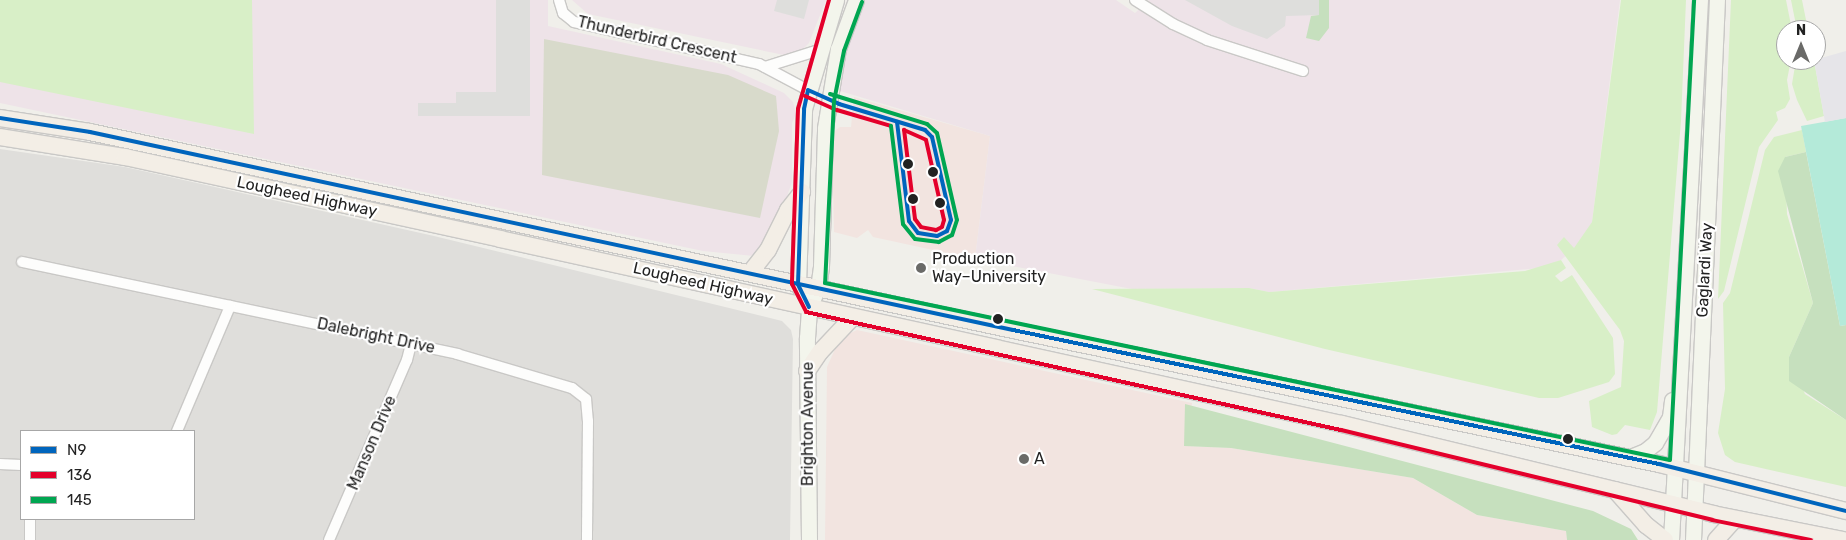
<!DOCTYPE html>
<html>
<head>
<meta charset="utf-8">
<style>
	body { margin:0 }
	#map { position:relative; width:1846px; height:540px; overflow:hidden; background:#f0efea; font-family:Rubik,sans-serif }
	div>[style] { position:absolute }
	.residential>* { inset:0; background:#dfdedb }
	.commercial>* { inset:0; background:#f2e4e0 }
	.industrial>* { inset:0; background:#eee3e8 }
	.religious>* { inset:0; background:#dededc }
	.construction>* { inset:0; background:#d8dacb }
	.grass>* { inset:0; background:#d8efc7 }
	.forest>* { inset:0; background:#c6e0be }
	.pitch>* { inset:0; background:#b4ead9 }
	.plaza>* { inset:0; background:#e6e5e9 }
	.roads { filter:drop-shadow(1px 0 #c9c8c6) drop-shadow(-1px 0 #c9c8c6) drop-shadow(0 1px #c9c8c6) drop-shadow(0 -1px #c9c8c6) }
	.street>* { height:10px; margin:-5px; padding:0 5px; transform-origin:5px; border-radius:5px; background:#fdfdfc }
	.secondary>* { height:15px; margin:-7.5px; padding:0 7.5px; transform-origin:7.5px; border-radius:7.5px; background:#f3f5ec }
	.primary>* { height:16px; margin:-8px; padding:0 8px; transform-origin:8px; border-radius:8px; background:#f3eee6 }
	.bus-1>* { height:4px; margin:-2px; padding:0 2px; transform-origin:2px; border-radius:2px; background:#0065bd }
	.bus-2>* { height:4px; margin:-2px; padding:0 2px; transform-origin:2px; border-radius:2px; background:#e4002b }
	.bus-3>* { height:4px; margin:-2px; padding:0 2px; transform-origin:2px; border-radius:2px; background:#00a651 }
	.dots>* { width:14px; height:14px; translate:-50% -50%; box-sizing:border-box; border:2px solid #fff; border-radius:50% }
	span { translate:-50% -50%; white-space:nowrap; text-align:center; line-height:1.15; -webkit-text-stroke:4.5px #fff; paint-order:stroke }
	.street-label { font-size:16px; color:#222 }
	.poi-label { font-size:16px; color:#222 }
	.left { translate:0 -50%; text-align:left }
	.legend { position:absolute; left:20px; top:430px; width:175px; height:90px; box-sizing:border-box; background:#fff; border:1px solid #a7a7a7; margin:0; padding:6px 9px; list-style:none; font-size:15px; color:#222 }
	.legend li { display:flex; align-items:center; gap:10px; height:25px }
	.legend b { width:25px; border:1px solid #a7a7a7 }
	.north { position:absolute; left:1776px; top:20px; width:50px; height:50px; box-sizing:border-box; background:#fff; border:1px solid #a7a7a7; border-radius:50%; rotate:0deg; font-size:14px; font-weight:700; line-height:20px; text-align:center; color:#222 }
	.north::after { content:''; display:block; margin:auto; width:18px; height:22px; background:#6a6a68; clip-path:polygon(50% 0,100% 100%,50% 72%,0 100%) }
</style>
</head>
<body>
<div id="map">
	<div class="residential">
		<i style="clip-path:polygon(evenodd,0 149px,125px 167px,215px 187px,434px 236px,782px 321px,791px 330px,793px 339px,790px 540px,0 540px,0 149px,21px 431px,194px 431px,194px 519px,21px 519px,21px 431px)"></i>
	</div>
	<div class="commercial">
		<i style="clip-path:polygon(854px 97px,990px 136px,975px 259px,873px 237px,868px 230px,857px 238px,834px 232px,832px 133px,840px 127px,851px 127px)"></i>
		<i style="clip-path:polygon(857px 330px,1192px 403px,1187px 446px,1231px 448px,1413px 478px,1477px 515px,1566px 531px,1567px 540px,825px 540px,827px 367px,840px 338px)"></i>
	</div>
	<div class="industrial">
		<i style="clip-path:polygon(0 0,548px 0,548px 26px,721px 64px,784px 93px,793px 102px,796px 114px,792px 123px,792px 182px,783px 208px,762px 248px,754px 256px,703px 251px,0 103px)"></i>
		<i style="clip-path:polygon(572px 0,826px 0,809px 43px,801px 51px,784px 55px,588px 14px)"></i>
		<i style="clip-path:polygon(864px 0,1116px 0,1135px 13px,1149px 0,1620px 0,1592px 222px,1583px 239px,1570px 252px,1561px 260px,1541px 268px,1269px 292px,1249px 288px,1132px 289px,975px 259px,990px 136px,840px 91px,838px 86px,845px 49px)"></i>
	</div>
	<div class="religious">
		<i style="clip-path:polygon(496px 0,530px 0,530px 116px,418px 116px,418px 103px,456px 103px,456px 92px,496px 92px)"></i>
		<i style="clip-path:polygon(777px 0,809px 0,804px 19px,774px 11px)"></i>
		<i style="clip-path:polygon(1185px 0,1319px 0,1319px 15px,1286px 16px,1285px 26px,1267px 39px,1232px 26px)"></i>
	</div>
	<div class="construction">
		<i style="clip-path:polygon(544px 39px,728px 75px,776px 96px,779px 131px,760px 218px,542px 175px)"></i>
	</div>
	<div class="grass">
		<i style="clip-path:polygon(0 0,252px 0,254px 134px,0 82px)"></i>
		<i style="clip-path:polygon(1621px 0,1686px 0,1681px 121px,1657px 412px,1650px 430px,1625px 425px,1617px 434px,1612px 435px,1592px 427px,1589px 401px,1621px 387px,1624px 341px,1620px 330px,1557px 245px,1564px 237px,1574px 248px,1592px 222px)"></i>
		<i style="clip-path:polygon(1731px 0,1786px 0,1792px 30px,1786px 30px,1786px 60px,1791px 60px,1787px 80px,1790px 99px,1785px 108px,1776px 112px,1778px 120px,1759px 147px,1724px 291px,1718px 299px)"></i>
		<i style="clip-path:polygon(1791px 0,1802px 0,1808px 30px,1797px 30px)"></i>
		<i style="clip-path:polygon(1796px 60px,1806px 60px,1815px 66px,1824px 116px,1807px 121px,1797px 100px,1792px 84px)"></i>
		<i style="clip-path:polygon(1802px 130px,1806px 152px,1785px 157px,1787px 214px,1813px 303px,1789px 357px,1805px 394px,1846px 420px,1846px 487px,1735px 462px,1725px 455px,1718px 433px,1725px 389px,1723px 303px,1730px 293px,1765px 150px,1774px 137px)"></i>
		<i style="clip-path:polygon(1561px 260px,1566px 268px,1555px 276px,1561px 282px,1572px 275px,1613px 338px,1615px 374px,1609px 382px,1558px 398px,1539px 398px,1325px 349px,1092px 289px,1249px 288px,1269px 292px,1525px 271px)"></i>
	</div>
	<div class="forest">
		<i style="clip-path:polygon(1319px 0,1329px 0,1329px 28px,1319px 41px,1306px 38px,1311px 16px,1319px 15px)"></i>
		<i style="clip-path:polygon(1806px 152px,1840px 326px,1846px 325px,1846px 420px,1789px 381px,1789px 357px,1813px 303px,1778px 171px,1785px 157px)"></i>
		<i style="clip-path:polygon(1185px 404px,1593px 511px,1631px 529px,1638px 540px,1567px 540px,1566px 531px,1477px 515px,1413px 478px,1231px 448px,1184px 446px)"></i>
	</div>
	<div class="pitch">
		<i style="clip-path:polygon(1846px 118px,1846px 325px,1840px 326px,1801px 126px)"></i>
	</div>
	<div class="plaza">
		<i style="clip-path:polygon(1846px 51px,1846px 118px,1825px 122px,1814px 60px)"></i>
	</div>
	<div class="roads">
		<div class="street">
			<i style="left:559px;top:0;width:14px;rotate:73deg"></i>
			<i style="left:563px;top:13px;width:14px;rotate:39deg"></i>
			<i style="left:574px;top:22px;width:190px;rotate:12.8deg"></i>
			<i style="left:759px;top:64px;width:55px;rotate:28deg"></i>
			<i style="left:1135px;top:0;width:45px;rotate:32.3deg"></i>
			<i style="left:1173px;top:24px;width:38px;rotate:25deg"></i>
			<i style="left:1207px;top:40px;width:101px;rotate:17.9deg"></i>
			<i style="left:765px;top:67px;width:57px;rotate:-17.5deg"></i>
			<i style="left:22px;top:262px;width:445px;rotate:11.9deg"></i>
			<i style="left:457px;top:354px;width:120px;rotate:16.5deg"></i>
			<i style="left:572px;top:388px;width:18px;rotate:38deg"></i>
			<i style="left:586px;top:399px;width:22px;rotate:85deg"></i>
			<i style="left:588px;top:421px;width:119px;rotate:90.5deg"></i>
			<i style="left:177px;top:431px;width:136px;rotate:-67deg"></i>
			<i style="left:0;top:464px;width:21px;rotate:3deg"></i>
			<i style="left:30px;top:540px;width:21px;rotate:-90deg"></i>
			<i style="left:329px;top:540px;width:196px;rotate:-66.6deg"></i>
			<i style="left:407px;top:360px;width:16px;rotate:-76deg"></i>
		</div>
		<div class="secondary">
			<i style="left:809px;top:307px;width:25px;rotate:-116deg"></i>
			<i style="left:798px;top:284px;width:175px;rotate:-88deg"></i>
			<i style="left:804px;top:109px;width:114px;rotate:-73.6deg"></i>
			<i style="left:1628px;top:458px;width:18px;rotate:-22deg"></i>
			<i style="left:1645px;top:451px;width:13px;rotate:-39deg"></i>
			<i style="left:1655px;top:443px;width:30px;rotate:-60deg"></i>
			<i style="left:1670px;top:417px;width:17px;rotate:-83deg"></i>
			<i style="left:809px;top:540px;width:202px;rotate:-90.6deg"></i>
			<i style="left:807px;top:338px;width:31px;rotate:-86deg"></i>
			<i style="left:809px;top:307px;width:21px;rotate:-65deg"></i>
			<i style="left:818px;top:288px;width:22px;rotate:-82deg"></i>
			<i style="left:821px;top:266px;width:138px;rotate:-88.3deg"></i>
			<i style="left:825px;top:128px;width:80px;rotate:-80.7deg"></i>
			<i style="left:838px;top:49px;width:52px;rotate:-69.8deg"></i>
			<i style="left:1671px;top:540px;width:541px;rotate:-86.93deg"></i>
			<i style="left:1693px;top:540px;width:541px;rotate:-87.46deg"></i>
		</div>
		<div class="primary">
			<i style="left:0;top:118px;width:91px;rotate:8.8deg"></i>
			<i style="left:90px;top:132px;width:944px;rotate:12.11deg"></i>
			<i style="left:1013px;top:330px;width:660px;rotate:11.72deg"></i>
			<i style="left:1659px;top:464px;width:193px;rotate:14.1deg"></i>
			<i style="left:0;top:137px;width:127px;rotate:9.1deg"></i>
			<i style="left:125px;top:157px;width:384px;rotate:12.3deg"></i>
			<i style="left:500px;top:239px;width:862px;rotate:12.39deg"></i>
			<i style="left:1342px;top:424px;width:382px;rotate:13.6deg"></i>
			<i style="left:1713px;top:514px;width:133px;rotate:11.3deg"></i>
			<i style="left:750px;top:273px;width:29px;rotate:-52deg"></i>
			<i style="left:768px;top:250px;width:45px;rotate:-63.4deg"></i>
			<i style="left:788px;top:210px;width:23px;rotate:-52deg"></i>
			<i style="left:807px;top:371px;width:23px;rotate:-56deg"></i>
			<i style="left:820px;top:352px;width:48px;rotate:-46.7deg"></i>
			<i style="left:1615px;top:490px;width:47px;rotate:48.5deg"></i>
			<i style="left:1646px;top:525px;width:24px;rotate:38deg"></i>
			<i style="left:1716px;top:540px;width:28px;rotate:-48deg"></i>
		</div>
	</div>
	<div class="bus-1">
		<i style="left:0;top:118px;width:91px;rotate:8.8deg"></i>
		<i style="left:90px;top:132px;width:944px;rotate:12.11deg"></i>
		<i style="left:1013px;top:330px;width:660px;rotate:11.72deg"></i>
		<i style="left:1659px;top:464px;width:193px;rotate:14.1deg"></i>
		<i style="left:809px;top:307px;width:25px;rotate:-116deg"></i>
		<i style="left:798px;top:284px;width:175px;rotate:-88deg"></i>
		<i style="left:804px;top:109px;width:19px;rotate:-78deg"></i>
		<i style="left:808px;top:90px;width:34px;rotate:24deg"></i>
		<i style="left:839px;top:104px;width:90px;rotate:16.8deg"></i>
		<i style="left:925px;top:130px;width:10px;rotate:45deg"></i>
		<i style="left:932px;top:137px;width:85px;rotate:77.1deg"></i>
		<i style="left:951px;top:220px;width:12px;rotate:110deg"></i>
		<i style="left:947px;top:231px;width:11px;rotate:153deg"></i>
		<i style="left:937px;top:236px;width:19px;rotate:-171deg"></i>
		<i style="left:918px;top:233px;width:15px;rotate:-127deg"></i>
		<i style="left:909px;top:221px;width:100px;rotate:-96.9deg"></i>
	</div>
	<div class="bus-2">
		<i style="left:829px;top:0;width:113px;rotate:105.9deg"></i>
		<i style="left:798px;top:109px;width:175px;rotate:92deg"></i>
		<i style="left:792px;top:284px;width:31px;rotate:63deg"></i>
		<i style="left:806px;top:312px;width:548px;rotate:12.44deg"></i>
		<i style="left:1341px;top:430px;width:382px;rotate:13.6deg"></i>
		<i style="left:1712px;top:520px;width:101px;rotate:11.4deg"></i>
		<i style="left:805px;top:96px;width:35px;rotate:24deg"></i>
		<i style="left:837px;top:110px;width:56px;rotate:16.5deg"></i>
		<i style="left:904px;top:130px;width:24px;rotate:24deg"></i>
		<i style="left:926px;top:140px;width:82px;rotate:77.3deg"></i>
		<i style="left:944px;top:220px;width:7px;rotate:106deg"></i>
		<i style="left:942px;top:227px;width:7px;rotate:153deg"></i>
		<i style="left:936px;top:230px;width:15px;rotate:-169deg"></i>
		<i style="left:921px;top:227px;width:10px;rotate:-127deg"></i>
		<i style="left:915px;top:219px;width:90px;rotate:-97deg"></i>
	</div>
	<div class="bus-3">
		<i style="left:862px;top:2px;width:52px;rotate:110.2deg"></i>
		<i style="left:844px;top:51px;width:51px;rotate:101.3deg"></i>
		<i style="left:834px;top:101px;width:182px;rotate:92.8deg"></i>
		<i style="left:825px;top:283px;width:863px;rotate:11.83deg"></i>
		<i style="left:1670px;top:460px;width:461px;rotate:-87deg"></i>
		<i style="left:830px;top:94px;width:102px;rotate:17.2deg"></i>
		<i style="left:927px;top:124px;width:13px;rotate:42deg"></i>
		<i style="left:937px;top:133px;width:89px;rotate:77.1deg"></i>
		<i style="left:957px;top:220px;width:16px;rotate:108deg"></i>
		<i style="left:952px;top:235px;width:15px;rotate:152deg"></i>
		<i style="left:939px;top:242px;width:24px;rotate:-173deg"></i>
		<i style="left:915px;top:239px;width:19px;rotate:-129deg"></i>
		<i style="left:903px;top:224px;width:99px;rotate:-97deg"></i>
	</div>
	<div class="dots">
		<i style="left:908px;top:164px;background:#222"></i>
		<i style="left:933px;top:172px;background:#222"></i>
		<i style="left:913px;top:199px;background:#222"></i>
		<i style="left:940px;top:203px;background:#222"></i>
		<i style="left:921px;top:268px;background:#6a6a68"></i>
		<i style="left:998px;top:319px;background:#222"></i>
		<i style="left:1568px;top:439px;background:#222"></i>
		<i style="left:1024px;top:459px;background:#6a6a68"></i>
	</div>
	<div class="street-label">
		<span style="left:657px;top:40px;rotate:13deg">Thunderbird Crescent</span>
		<span style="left:307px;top:197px;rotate:12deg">Lougheed Highway</span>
		<span style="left:1705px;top:270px;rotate:-87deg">Gaglardi Way</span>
		<span style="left:703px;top:284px;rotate:13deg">Lougheed Highway</span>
		<span style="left:376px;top:336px;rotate:12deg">Dalebright Drive</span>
		<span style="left:808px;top:424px;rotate:-90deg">Brighton Avenue</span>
		<span style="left:372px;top:443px;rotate:-67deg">Manson Drive</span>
	</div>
	<div class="poi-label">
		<span class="left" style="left:932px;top:268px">Production<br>Way–University</span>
		<span class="left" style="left:1034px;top:459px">A</span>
	</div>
	<ul class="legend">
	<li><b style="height:6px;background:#0065bd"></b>N9</li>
	<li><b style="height:6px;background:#e4002b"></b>136</li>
	<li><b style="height:6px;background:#00a651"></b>145</li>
	</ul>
	<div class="north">N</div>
</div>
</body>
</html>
